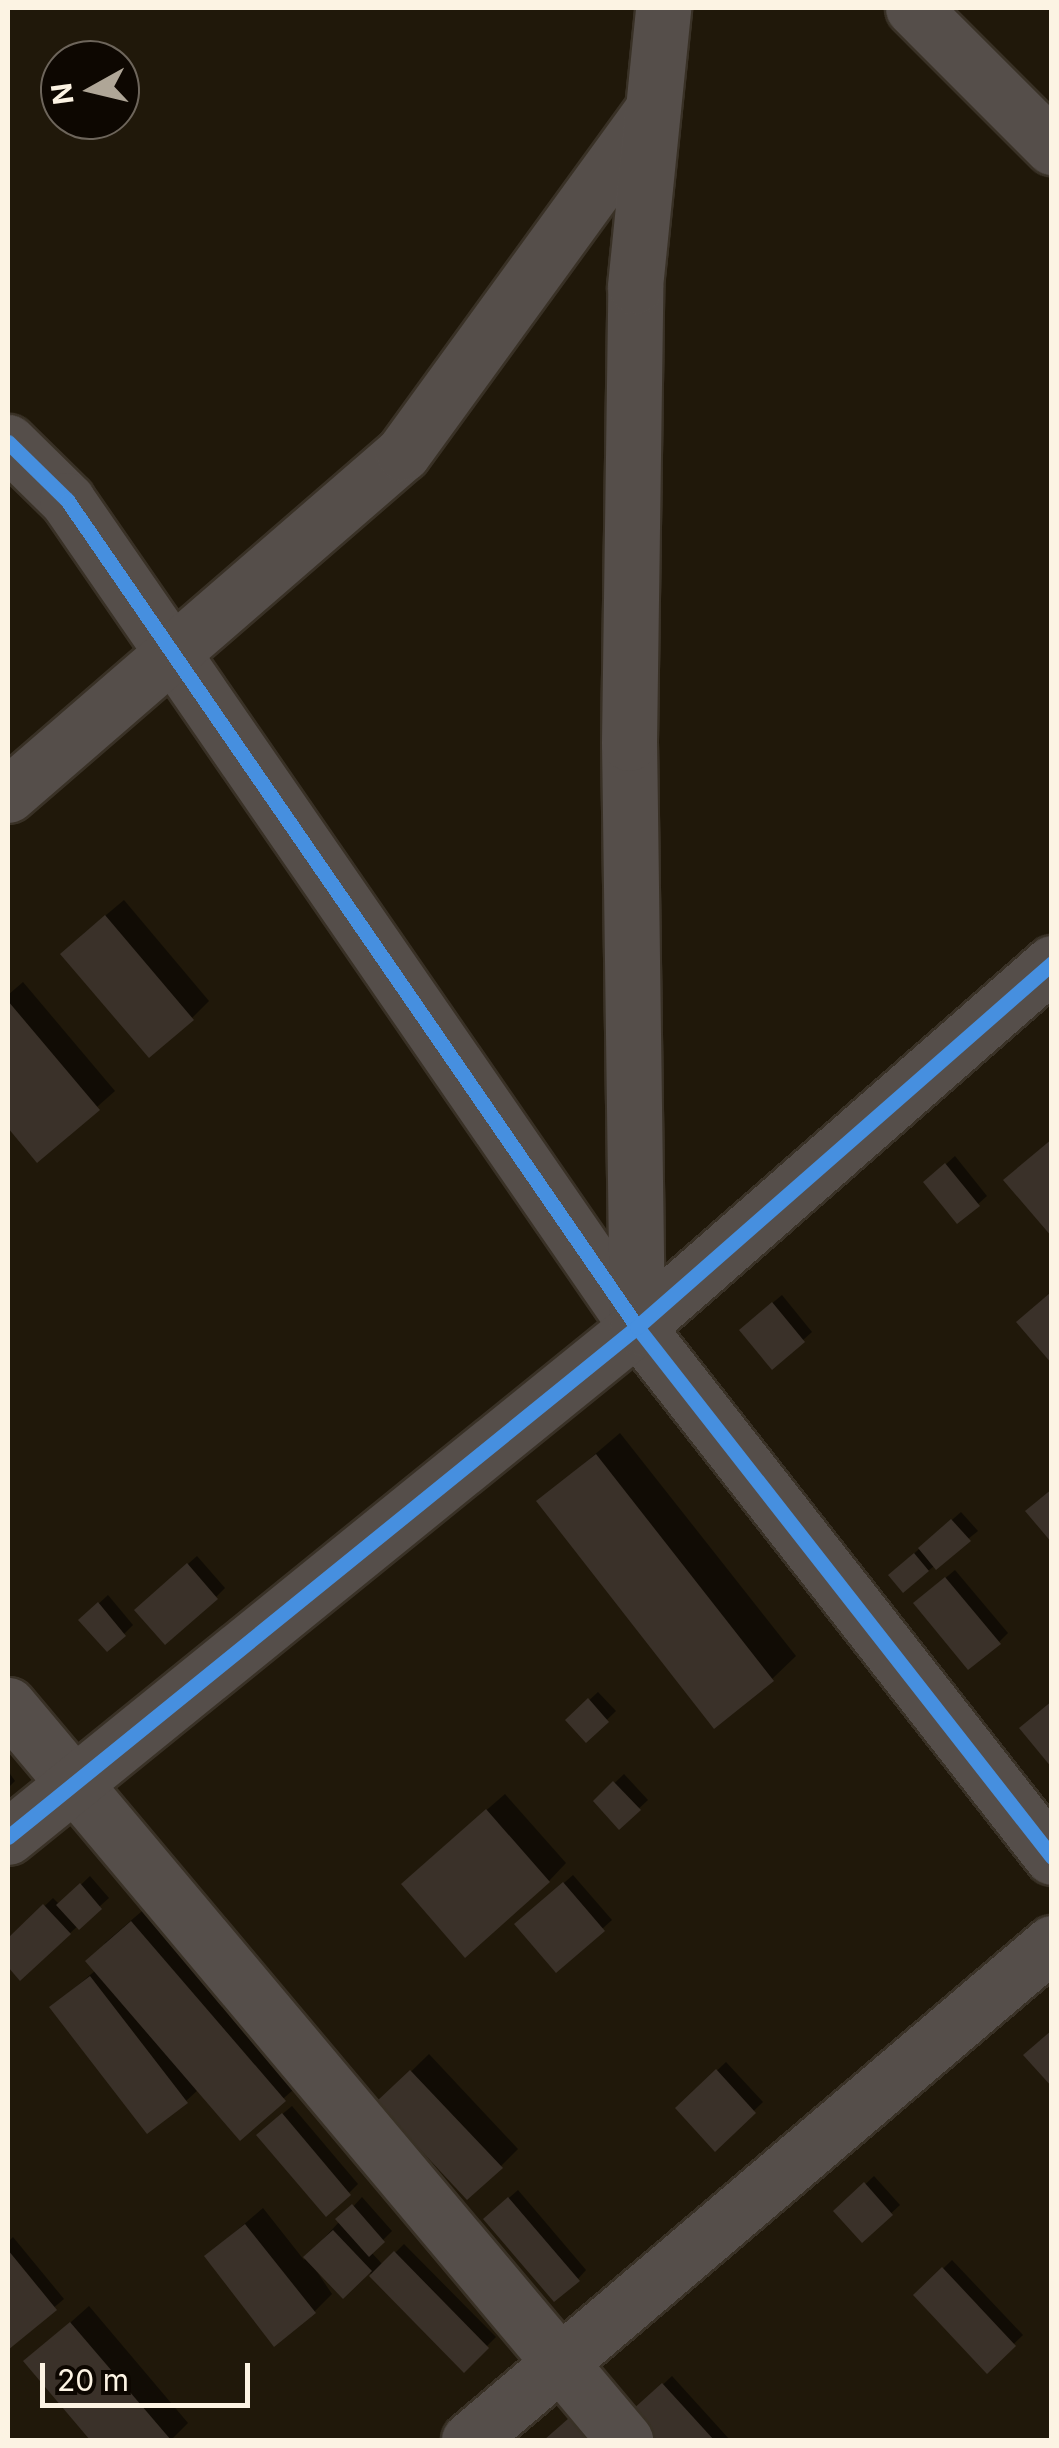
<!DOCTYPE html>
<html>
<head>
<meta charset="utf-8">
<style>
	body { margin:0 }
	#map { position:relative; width:1059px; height:2448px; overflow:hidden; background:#20180a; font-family:Inter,sans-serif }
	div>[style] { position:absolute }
	.shadow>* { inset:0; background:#0007 }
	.building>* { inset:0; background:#3a3129 }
	.roads { filter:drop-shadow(2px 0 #393126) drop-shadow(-2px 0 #393126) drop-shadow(0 2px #393126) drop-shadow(0 -2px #393126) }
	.minor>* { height:55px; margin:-27.5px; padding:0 27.5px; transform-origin:27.5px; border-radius:27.5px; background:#554e4a }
	.cycleway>* { height:15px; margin:-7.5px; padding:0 7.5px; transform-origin:7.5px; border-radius:7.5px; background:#468fdf }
	span { translate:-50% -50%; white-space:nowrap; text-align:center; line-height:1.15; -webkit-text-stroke:10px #0d0701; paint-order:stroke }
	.frame { position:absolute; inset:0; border:10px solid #fcf3e3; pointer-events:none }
	.north { position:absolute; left:40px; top:40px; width:100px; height:100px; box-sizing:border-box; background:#0d0701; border:2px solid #6d655b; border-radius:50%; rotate:262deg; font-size:28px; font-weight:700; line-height:40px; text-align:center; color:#fcf3e3 }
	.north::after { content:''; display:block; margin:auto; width:35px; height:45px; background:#afa697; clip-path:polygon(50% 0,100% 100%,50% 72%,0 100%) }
	.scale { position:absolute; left:40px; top:2363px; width:210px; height:45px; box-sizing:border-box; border:5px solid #fcf3e3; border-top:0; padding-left:12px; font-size:30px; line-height:35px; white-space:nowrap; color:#fcf3e3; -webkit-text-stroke:8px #0d0701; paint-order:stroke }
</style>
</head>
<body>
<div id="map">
	<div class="shadow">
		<i style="clip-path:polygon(124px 900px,209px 1001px,192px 1018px,81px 936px)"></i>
		<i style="clip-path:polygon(23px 982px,115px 1091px,37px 1160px,8px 1124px,8px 995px)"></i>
		<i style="clip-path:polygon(955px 1156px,987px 1196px,978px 1204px,935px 1174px)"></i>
		<i style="clip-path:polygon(782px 1295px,812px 1332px,803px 1340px,751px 1321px)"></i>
		<i style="clip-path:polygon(620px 1433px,796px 1656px,772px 1679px,539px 1502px)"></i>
		<i style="clip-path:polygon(961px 1512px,978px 1531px,904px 1590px,900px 1566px)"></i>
		<i style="clip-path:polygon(197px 1556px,225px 1588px,216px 1597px,146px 1601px)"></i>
		<i style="clip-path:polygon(955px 1570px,1008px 1633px,999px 1642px,925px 1595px)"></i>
		<i style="clip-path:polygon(108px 1595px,133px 1625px,124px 1634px,81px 1620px)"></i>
		<i style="clip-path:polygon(598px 1692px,616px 1711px,586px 1740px,568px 1720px)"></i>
		<i style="clip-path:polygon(8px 1771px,15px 1781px,8px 1788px)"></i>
		<i style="clip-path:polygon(624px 1774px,648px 1800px,619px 1827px,596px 1801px)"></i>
		<i style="clip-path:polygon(505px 1794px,566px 1863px,549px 1881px,421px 1867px)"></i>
		<i style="clip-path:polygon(573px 1875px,612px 1920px,556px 1970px,526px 1916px)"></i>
		<i style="clip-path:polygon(90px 1876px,109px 1898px,20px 1978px,8px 1964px,8px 1941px,53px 1898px,60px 1905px)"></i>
		<i style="clip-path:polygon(149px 1905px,302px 2082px,240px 2137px,199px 2089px,186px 2101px,52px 2007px,96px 1970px,105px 1943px)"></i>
		<i style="clip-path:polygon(429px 2054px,518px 2149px,501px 2166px,380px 2102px)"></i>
		<i style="clip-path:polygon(726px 2062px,763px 2102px,715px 2148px,678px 2108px)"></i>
		<i style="clip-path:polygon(292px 2106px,358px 2184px,349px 2193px,268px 2126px)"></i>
		<i style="clip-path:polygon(874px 2176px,900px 2205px,862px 2240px,837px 2211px)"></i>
		<i style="clip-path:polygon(518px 2190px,586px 2270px,578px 2279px,495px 2210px)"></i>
		<i style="clip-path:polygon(362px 2197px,392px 2231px,371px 2252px,383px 2265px,404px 2244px,496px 2337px,464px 2369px,368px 2271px,307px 2257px,332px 2294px,314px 2312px,207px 2256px,263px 2208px,304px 2260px)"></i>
		<i style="clip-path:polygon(13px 2237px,64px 2299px,8px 2346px,8px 2242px)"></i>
		<i style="clip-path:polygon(952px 2260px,1023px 2335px,987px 2370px,916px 2295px)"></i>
		<i style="clip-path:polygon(89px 2306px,188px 2423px,171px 2440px,93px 2440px,26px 2362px)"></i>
		<i style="clip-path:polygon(672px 2376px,730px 2440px,660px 2440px,634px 2412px)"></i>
	</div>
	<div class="building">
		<i style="clip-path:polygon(105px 915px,194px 1020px,149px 1058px,60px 954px)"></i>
		<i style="clip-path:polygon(8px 1001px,100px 1110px,37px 1163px,8px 1128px)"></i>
		<i style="clip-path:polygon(1052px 1139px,1052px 1237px,1003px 1180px)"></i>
		<i style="clip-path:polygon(945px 1163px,980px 1206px,957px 1224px,923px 1182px)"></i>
		<i style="clip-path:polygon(1050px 1293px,1052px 1295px,1052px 1364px,1016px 1322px)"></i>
		<i style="clip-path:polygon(772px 1302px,805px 1342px,772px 1370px,739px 1330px)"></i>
		<i style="clip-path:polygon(596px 1454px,774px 1681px,714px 1729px,536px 1501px)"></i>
		<i style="clip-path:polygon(1052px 1489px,1052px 1543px,1025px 1511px)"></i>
		<i style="clip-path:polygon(951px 1519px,971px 1541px,936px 1570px,918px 1548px)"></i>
		<i style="clip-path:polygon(914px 1553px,929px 1571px,903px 1593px,888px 1575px)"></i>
		<i style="clip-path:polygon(187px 1563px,218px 1599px,165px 1645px,134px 1610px)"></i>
		<i style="clip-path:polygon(945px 1577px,1001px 1644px,968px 1670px,913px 1603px)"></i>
		<i style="clip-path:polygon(98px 1602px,126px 1636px,107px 1652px,78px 1620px)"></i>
		<i style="clip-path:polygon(588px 1698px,609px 1722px,586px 1743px,565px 1720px)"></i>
		<i style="clip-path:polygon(1052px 1701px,1052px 1768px,1019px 1728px)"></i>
		<i style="clip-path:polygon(613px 1781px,641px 1810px,619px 1830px,593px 1801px)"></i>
		<i style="clip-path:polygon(486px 1809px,550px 1882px,465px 1958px,401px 1884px)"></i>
		<i style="clip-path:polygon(563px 1882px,605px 1931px,556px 1973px,514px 1924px)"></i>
		<i style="clip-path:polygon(80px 1883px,102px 1909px,79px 1930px,56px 1905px)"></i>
		<i style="clip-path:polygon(43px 1904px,71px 1934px,20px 1981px,8px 1967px,8px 1938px)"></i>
		<i style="clip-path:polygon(131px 1921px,286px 2101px,240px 2141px,85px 1961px)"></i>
		<i style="clip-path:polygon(90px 1976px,188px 2103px,147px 2134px,49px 2007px)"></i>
		<i style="clip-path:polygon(1052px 2030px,1052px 2087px,1023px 2055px)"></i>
		<i style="clip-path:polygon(716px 2069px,756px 2113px,715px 2152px,675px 2108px)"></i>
		<i style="clip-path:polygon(410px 2070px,503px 2168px,467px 2200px,376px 2102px)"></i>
		<i style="clip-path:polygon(282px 2113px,351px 2195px,326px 2217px,256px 2135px)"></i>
		<i style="clip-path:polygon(864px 2182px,893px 2215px,862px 2243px,833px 2211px)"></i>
		<i style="clip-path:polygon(508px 2197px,580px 2281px,554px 2302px,483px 2219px)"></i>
		<i style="clip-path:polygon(352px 2204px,385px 2242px,369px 2257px,335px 2219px)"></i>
		<i style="clip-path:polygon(245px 2224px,316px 2313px,274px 2347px,204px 2256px)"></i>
		<i style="clip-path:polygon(333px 2230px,372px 2271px,343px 2299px,303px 2257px)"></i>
		<i style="clip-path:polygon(8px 2250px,57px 2310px,8px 2350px)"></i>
		<i style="clip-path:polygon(394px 2251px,489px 2348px,464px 2373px,369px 2276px)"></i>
		<i style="clip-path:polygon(942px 2267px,1016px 2346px,987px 2374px,913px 2295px)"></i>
		<i style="clip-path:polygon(70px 2322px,171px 2440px,90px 2440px,23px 2361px)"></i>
		<i style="clip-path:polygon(662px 2383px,714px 2440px,657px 2440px,631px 2411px)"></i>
		<i style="clip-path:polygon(569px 2418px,589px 2440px,544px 2440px)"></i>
	</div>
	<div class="roads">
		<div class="minor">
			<i style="left:913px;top:8px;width:197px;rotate:45deg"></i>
			<i style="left:8px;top:442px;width:83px;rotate:44.5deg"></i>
			<i style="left:67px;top:500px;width:1004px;rotate:55.42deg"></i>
			<i style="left:637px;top:1327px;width:673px;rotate:51.94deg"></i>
			<i style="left:8px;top:795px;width:522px;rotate:-40.89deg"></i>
			<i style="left:403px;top:453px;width:424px;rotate:-54deg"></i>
			<i style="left:637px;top:1327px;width:584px;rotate:-90.78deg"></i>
			<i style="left:629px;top:743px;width:457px;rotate:-89.2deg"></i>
			<i style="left:635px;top:286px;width:279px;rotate:-84.2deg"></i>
			<i style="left:8px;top:1705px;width:960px;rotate:49.99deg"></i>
			<i style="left:8px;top:1837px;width:810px;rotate:-39.04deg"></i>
			<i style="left:637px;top:1327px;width:552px;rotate:-41.25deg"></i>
			<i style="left:469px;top:2440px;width:766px;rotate:-40.45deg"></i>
		</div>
	</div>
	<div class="cycleway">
		<i style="left:8px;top:442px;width:83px;rotate:44.5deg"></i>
		<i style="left:67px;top:500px;width:1004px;rotate:55.42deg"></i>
		<i style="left:637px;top:1327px;width:673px;rotate:51.94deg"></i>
		<i style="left:8px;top:1837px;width:810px;rotate:-39.04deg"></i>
		<i style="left:637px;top:1327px;width:552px;rotate:-41.25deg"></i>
	</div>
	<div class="frame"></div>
	<div class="north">N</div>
	<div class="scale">20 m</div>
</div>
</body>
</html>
